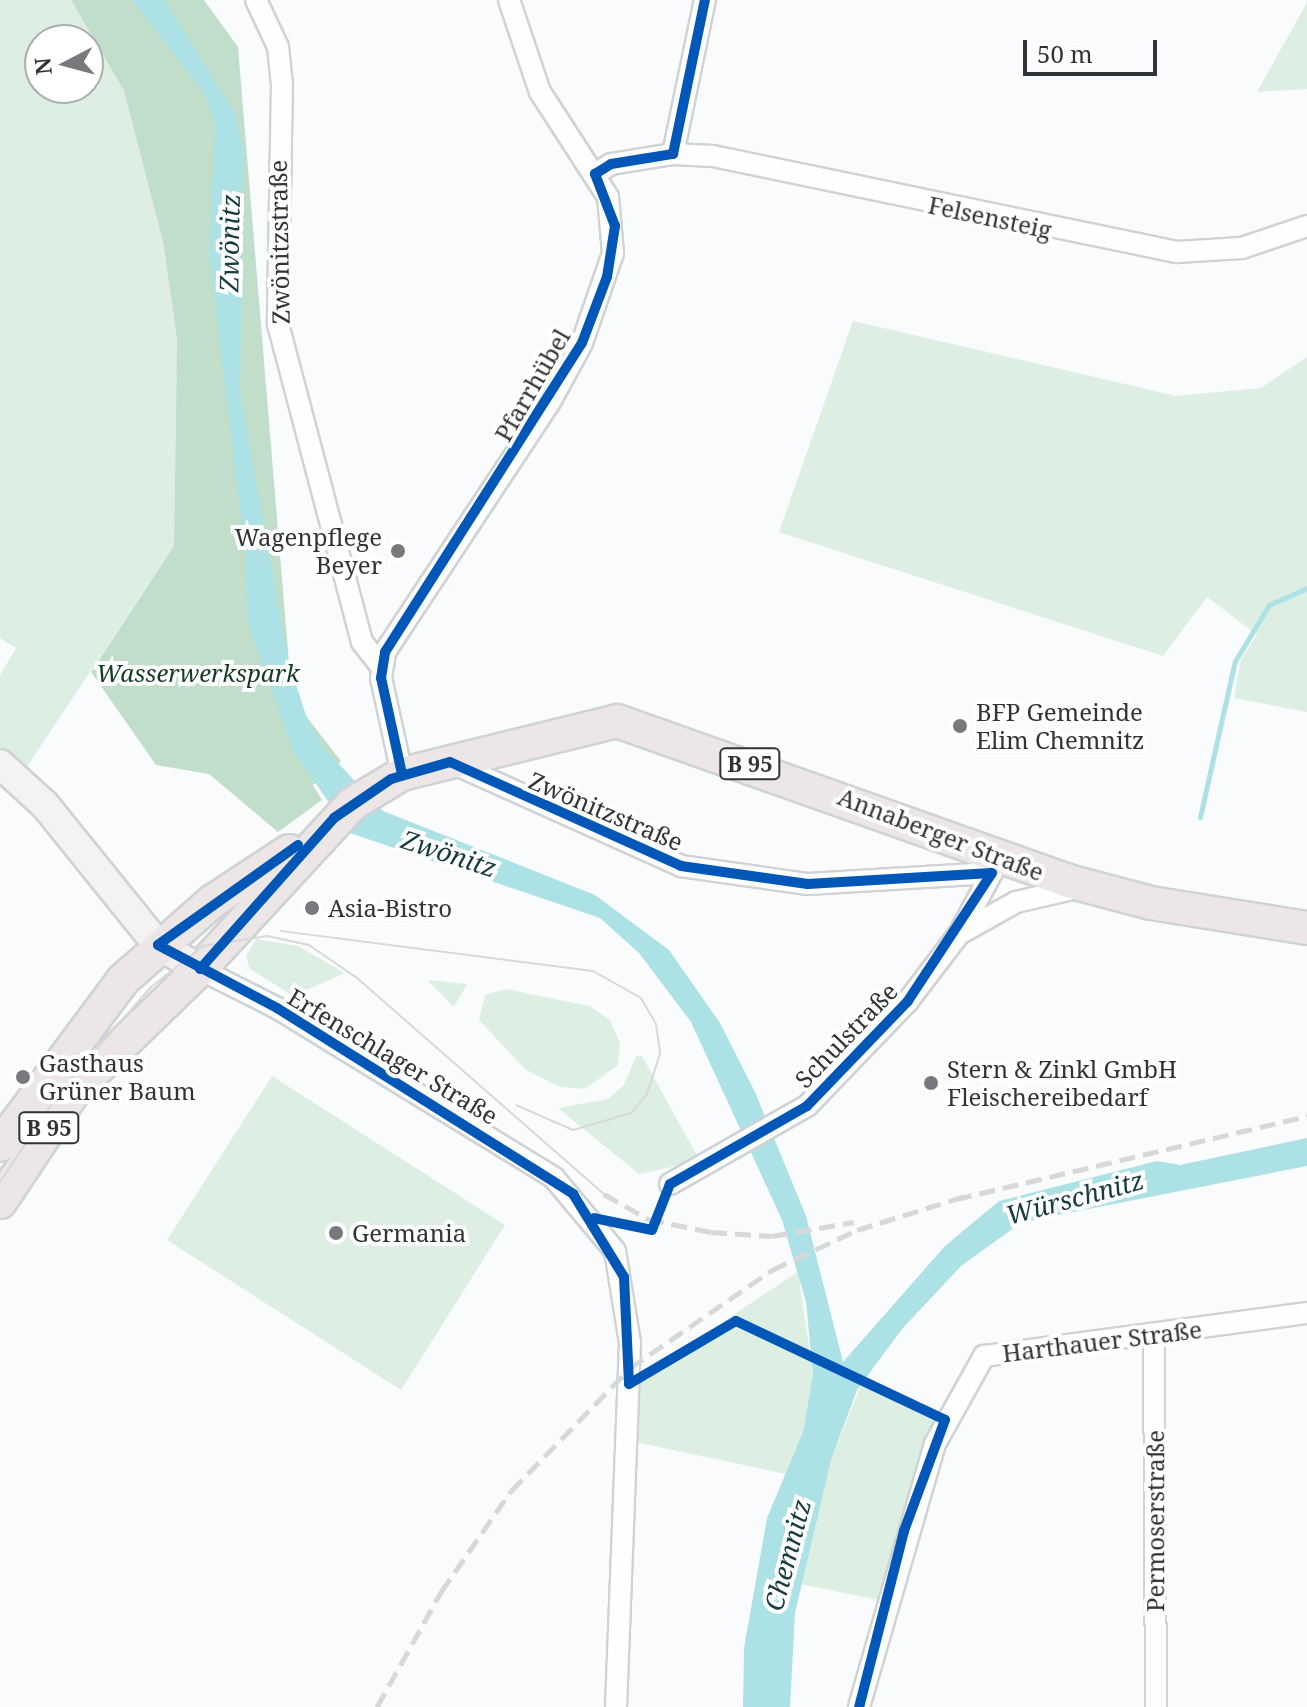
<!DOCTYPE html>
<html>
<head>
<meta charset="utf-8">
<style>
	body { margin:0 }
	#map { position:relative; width:1307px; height:1707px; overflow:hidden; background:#fafbfc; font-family:"Noto Serif",serif }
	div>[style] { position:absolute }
	.green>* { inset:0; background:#dcefe2 }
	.forest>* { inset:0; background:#c1deca }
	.water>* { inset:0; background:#ace1e6 }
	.stream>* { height:5px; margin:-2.5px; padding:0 2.5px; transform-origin:2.5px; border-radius:2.5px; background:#ace1e6 }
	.roads { filter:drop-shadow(2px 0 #d0d3d5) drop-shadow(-2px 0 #d0d3d5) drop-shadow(0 2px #d0d3d5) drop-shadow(0 -2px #d0d3d5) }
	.minor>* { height:20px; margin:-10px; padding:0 10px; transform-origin:10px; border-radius:10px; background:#fefeff }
	.secondary>* { height:28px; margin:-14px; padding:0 14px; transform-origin:14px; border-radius:14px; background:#f5f2f3 }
	.primary>* { height:32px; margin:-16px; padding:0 16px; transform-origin:16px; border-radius:16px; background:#ece7e6 }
	.tram>* { height:2px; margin:-1px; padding:0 1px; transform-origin:1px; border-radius:1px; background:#d8d8d8 }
	.rail>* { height:5px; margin-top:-2.5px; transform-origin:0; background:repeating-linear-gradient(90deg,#d8d8d8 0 16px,transparent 0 24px) }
	.cycleway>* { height:10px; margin:-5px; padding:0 5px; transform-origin:5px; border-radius:5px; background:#0057b8 }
	.dots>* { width:22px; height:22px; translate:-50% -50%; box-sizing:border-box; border:4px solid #fff; border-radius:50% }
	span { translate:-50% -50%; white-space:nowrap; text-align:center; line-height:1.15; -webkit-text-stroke:8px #fff; paint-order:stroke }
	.shield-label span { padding:2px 6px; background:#fff; border:2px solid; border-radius:6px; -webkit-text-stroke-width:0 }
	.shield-label { font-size:22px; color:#303337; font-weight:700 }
	.street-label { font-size:24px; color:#303337 }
	.poi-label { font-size:24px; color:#303337 }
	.right { translate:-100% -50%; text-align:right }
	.left { translate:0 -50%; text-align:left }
	.park-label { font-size:24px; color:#143b23; font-style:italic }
	.water-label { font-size:26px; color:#173c3f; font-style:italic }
	.north { position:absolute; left:24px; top:24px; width:80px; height:80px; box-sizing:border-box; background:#fff; border:2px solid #acadaf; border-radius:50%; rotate:264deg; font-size:22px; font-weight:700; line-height:32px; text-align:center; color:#303337 }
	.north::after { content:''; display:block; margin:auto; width:28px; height:36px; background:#77797c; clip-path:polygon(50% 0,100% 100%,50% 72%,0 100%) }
	.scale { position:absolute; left:1023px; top:40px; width:134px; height:36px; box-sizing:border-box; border:4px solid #303337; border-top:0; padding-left:10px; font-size:24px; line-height:28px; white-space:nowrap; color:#303337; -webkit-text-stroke:6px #fff; paint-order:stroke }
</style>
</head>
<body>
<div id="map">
	<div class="green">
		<i style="clip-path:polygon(evenodd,0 0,71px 0,124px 91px,163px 242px,177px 339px,174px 546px,21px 776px,0 754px,0 675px,16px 648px,0 638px,0 0,40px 40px,88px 40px,88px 88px,40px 88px,40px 40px)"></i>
		<i style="clip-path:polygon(1307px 1px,1307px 89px,1257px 92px,1305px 6px)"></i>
		<i style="clip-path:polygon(853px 321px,1176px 396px,1261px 388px,1307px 357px,1307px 712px,1234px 698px,1241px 659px,1257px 635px,1207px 597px,1163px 656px,779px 532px)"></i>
		<i style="clip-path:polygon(256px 939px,298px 946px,345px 973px,293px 996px,250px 969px,246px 956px)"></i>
		<i style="clip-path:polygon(427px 980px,467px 984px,454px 1007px)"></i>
		<i style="clip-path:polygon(506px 989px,589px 1006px,610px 1020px,620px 1044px,618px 1065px,585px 1089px,560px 1087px,525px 1069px,479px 1020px,485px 995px)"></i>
		<i style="clip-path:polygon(636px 1056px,642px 1056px,700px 1161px,639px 1174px,558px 1108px,608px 1099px,624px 1085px)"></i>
		<i style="clip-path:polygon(272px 1076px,505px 1225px,401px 1390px,167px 1240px)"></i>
		<i style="clip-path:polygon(798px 1272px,813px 1374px,803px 1432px,786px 1474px,626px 1440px,629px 1384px)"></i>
		<i style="clip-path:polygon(861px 1385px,945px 1420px,884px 1601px,800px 1584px,831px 1460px)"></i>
	</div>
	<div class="forest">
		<i style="clip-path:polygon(71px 0,204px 0,238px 47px,289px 663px,306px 716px,341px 761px,313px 785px,322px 800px,278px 832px,209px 774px,156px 765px,91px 672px,174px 546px,177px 339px,163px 242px,124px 91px)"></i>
	</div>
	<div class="water">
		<i style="clip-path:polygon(132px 0,164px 0,234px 111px,243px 148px,240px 394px,289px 663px,306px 716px,322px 746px,383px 811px,595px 895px,669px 950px,720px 1023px,755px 1092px,806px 1216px,843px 1362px,945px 1246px,999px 1201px,1157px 1161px,1180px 1165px,1307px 1138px,1307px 1166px,1022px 1222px,961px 1266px,902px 1329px,857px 1390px,831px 1460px,795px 1613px,790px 1707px,743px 1707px,744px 1648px,767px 1518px,803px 1432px,813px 1374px,806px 1302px,782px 1220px,691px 1022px,639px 953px,600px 918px,350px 833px,294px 752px,247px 621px,245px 550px,209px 255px,215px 124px,205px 94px)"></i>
	</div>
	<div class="stream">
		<i style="left:1200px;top:817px;width:160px;rotate:-77.4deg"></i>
		<i style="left:1235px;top:661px;width:66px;rotate:-58.7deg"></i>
		<i style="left:1269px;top:605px;width:42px;rotate:-24.1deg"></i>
	</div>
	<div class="roads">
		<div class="minor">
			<i style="left:256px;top:0;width:52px;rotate:64.9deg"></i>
			<i style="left:278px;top:47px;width:36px;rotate:84deg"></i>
			<i style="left:282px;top:83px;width:241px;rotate:91deg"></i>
			<i style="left:278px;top:324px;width:329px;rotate:75.2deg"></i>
			<i style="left:362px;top:642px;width:29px;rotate:52deg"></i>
			<i style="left:673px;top:154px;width:40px;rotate:2.9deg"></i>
			<i style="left:713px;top:156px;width:474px;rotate:11.7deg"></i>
			<i style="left:1177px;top:252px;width:65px;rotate:-3.5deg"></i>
			<i style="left:1242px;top:248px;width:69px;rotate:-18.7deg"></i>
			<i style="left:595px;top:174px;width:19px;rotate:-32deg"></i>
			<i style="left:611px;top:164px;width:63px;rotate:-9.2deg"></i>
			<i style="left:673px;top:154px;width:157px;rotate:-78.3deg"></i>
			<i style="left:450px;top:762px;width:253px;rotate:24.2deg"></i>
			<i style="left:681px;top:866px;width:128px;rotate:8.1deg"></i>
			<i style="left:808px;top:884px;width:184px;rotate:-3.4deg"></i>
			<i style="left:402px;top:774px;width:98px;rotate:-102.3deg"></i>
			<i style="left:381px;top:678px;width:26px;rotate:-81deg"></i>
			<i style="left:385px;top:652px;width:300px;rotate:-56.6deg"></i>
			<i style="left:550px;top:402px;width:67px;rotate:-61.5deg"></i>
			<i style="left:582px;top:343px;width:95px;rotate:-71deg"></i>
			<i style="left:613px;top:253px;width:56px;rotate:-95.1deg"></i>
			<i style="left:608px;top:197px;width:125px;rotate:-122.9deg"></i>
			<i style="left:540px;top:92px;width:97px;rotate:-108.6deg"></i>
			<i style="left:959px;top:934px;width:65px;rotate:-29.3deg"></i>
			<i style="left:1016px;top:902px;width:67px;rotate:-13deg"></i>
			<i style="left:200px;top:969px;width:86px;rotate:26.9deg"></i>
			<i style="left:277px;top:1008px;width:325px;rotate:31.5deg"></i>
			<i style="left:554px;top:1178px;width:95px;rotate:50.1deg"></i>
			<i style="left:615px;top:1251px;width:93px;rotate:80.7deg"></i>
			<i style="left:630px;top:1343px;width:364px;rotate:92.2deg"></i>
			<i style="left:670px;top:1184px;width:158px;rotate:-29.7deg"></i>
			<i style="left:807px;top:1106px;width:146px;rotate:-46.1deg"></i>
			<i style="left:908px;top:1001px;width:84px;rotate:-52.7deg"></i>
			<i style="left:959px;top:934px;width:81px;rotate:-61.8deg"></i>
			<i style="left:1154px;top:1335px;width:372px;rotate:89.7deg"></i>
			<i style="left:859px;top:1707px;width:274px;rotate:-73.9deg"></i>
			<i style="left:935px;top:1444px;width:101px;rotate:-60.9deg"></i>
			<i style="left:984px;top:1356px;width:326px;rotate:-7.6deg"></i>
		</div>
		<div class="secondary">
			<i style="left:0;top:764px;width:61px;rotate:42.3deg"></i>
			<i style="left:45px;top:805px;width:180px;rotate:51.1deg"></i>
			<i style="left:158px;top:945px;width:48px;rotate:29.7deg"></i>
		</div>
		<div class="primary">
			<i style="left:0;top:1145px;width:206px;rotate:-53.3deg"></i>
			<i style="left:123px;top:980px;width:120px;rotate:-41.3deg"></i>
			<i style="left:213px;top:901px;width:91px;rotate:-33.3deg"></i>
			<i style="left:0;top:1202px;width:133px;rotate:-56.3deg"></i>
			<i style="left:74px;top:1091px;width:175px;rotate:-44.1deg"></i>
			<i style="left:200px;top:969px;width:224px;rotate:-47.3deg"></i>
			<i style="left:352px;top:804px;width:58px;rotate:-31deg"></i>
			<i style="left:402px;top:774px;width:221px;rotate:-13.8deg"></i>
			<i style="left:617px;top:721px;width:479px;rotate:19.5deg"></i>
			<i style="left:1068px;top:881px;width:86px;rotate:14.8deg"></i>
			<i style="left:1151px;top:903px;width:158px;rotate:9.1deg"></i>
		</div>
	</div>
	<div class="tram">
		<i style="left:281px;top:931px;width:315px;rotate:7.3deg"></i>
		<i style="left:593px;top:971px;width:55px;rotate:29.4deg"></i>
		<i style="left:641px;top:998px;width:30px;rotate:60deg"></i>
		<i style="left:656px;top:1024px;width:30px;rotate:82deg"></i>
		<i style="left:660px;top:1054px;width:42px;rotate:108deg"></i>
		<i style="left:647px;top:1094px;width:25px;rotate:130deg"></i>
		<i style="left:631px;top:1113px;width:60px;rotate:163.7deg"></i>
		<i style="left:573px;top:1130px;width:62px;rotate:-156.3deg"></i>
		<i style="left:0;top:1182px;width:112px;rotate:-56.3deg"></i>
		<i style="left:62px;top:1089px;width:135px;rotate:-48.9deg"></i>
		<i style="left:151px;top:987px;width:66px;rotate:-38.3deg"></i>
		<i style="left:203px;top:946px;width:65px;rotate:-8.9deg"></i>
		<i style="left:267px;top:936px;width:43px;rotate:12.1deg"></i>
		<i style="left:309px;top:945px;width:58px;rotate:34.5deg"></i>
		<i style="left:357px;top:978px;width:328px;rotate:41.2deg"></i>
	</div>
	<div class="rail">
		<i style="left:604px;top:1194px;width:51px;rotate:29.6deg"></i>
		<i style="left:648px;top:1219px;width:64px;rotate:11.7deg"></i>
		<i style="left:711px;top:1232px;width:61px;rotate:3.8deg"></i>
		<i style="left:772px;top:1236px;width:83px;rotate:-9.7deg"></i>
		<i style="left:956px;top:1199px;width:361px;rotate:-13.3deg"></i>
		<i style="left:377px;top:1707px;width:132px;rotate:-60.9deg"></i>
		<i style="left:441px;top:1592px;width:123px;rotate:-55.3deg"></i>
		<i style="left:511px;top:1491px;width:171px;rotate:-45.9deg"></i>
		<i style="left:630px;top:1368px;width:173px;rotate:-34.6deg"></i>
		<i style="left:772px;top:1270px;width:94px;rotate:-25.2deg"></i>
		<i style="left:857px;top:1230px;width:113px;rotate:-17.5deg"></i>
	</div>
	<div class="cycleway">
		<i style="left:402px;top:774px;width:98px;rotate:-102.3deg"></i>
		<i style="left:381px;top:678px;width:26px;rotate:-81deg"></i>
		<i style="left:385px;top:652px;width:366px;rotate:-57.5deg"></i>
		<i style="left:582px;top:343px;width:71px;rotate:-69.3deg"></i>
		<i style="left:607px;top:277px;width:52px;rotate:-81.1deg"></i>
		<i style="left:615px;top:226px;width:56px;rotate:-111deg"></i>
		<i style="left:595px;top:174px;width:19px;rotate:-32deg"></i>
		<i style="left:611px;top:164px;width:63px;rotate:-9.2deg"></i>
		<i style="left:673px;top:154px;width:157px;rotate:-78.3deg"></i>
		<i style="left:298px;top:845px;width:172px;rotate:144.5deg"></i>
		<i style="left:158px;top:945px;width:135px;rotate:27.9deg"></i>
		<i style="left:277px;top:1008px;width:350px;rotate:32.1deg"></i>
		<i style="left:573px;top:1194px;width:97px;rotate:58.4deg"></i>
		<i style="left:624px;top:1277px;width:107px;rotate:87.3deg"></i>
		<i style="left:200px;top:969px;width:202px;rotate:-48.4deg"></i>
		<i style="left:334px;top:818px;width:69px;rotate:-34.4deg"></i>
		<i style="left:391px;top:779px;width:61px;rotate:-16.1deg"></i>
		<i style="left:450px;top:762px;width:253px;rotate:24.2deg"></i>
		<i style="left:681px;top:866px;width:128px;rotate:8.1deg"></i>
		<i style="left:808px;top:884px;width:184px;rotate:-3.4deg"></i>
		<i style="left:992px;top:873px;width:153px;rotate:123.3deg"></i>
		<i style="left:908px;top:1001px;width:146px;rotate:133.9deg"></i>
		<i style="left:807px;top:1106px;width:158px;rotate:150.3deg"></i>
		<i style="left:670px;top:1184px;width:49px;rotate:111.4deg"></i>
		<i style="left:652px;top:1230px;width:59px;rotate:-168.3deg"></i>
		<i style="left:629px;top:1384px;width:124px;rotate:-30.5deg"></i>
		<i style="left:736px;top:1321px;width:231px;rotate:25.3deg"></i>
		<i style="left:945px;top:1420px;width:118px;rotate:110.3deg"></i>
		<i style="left:904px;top:1531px;width:182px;rotate:104.3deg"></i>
	</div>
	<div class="dots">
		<i style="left:398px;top:551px;background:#77797c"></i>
		<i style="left:960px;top:726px;background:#77797c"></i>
		<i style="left:312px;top:908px;background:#77797c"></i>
		<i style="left:23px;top:1077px;background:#77797c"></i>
		<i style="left:931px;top:1083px;background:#77797c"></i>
		<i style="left:336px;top:1233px;background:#77797c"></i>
	</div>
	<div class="shield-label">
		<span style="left:750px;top:764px">B 95</span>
		<span style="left:49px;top:1128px">B 95</span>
	</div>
	<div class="street-label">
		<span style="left:990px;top:217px;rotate:12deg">Felsensteig</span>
		<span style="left:279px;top:242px;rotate:-91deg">Zwönitzstraße</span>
		<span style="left:532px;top:385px;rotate:-60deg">Pfarrhübel</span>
		<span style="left:606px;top:811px;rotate:23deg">Zwönitzstraße</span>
		<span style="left:941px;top:834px;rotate:21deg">Annaberger Straße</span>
		<span style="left:846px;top:1035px;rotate:-46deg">Schulstraße</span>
		<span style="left:393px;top:1056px;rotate:31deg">Erfenschlager Straße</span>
		<span style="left:1102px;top:1341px;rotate:-7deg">Harthauer Straße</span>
		<span style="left:1155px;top:1521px;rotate:-90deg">Permoserstraße</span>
	</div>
	<div class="poi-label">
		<span class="right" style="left:382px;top:551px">Wagenpflege<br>Beyer</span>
		<span class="left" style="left:976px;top:726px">BFP Gemeinde<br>Elim Chemnitz</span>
		<span class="left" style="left:328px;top:908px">Asia-Bistro</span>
		<span class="left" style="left:39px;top:1077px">Gasthaus<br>Grüner Baum</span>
		<span class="left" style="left:947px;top:1083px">Stern &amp; Zinkl GmbH<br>Fleischereibedarf</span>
		<span class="left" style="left:352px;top:1233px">Germania</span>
	</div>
	<div class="park-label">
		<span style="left:198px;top:673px">Wasserwerkspark</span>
	</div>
	<div class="water-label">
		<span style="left:230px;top:243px;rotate:-89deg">Zwönitz</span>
		<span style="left:449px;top:854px;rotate:18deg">Zwönitz</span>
		<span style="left:1075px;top:1198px;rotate:-15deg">Würschnitz</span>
		<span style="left:788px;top:1555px;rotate:-75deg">Chemnitz</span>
	</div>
	<div class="north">N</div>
	<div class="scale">50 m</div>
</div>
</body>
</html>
